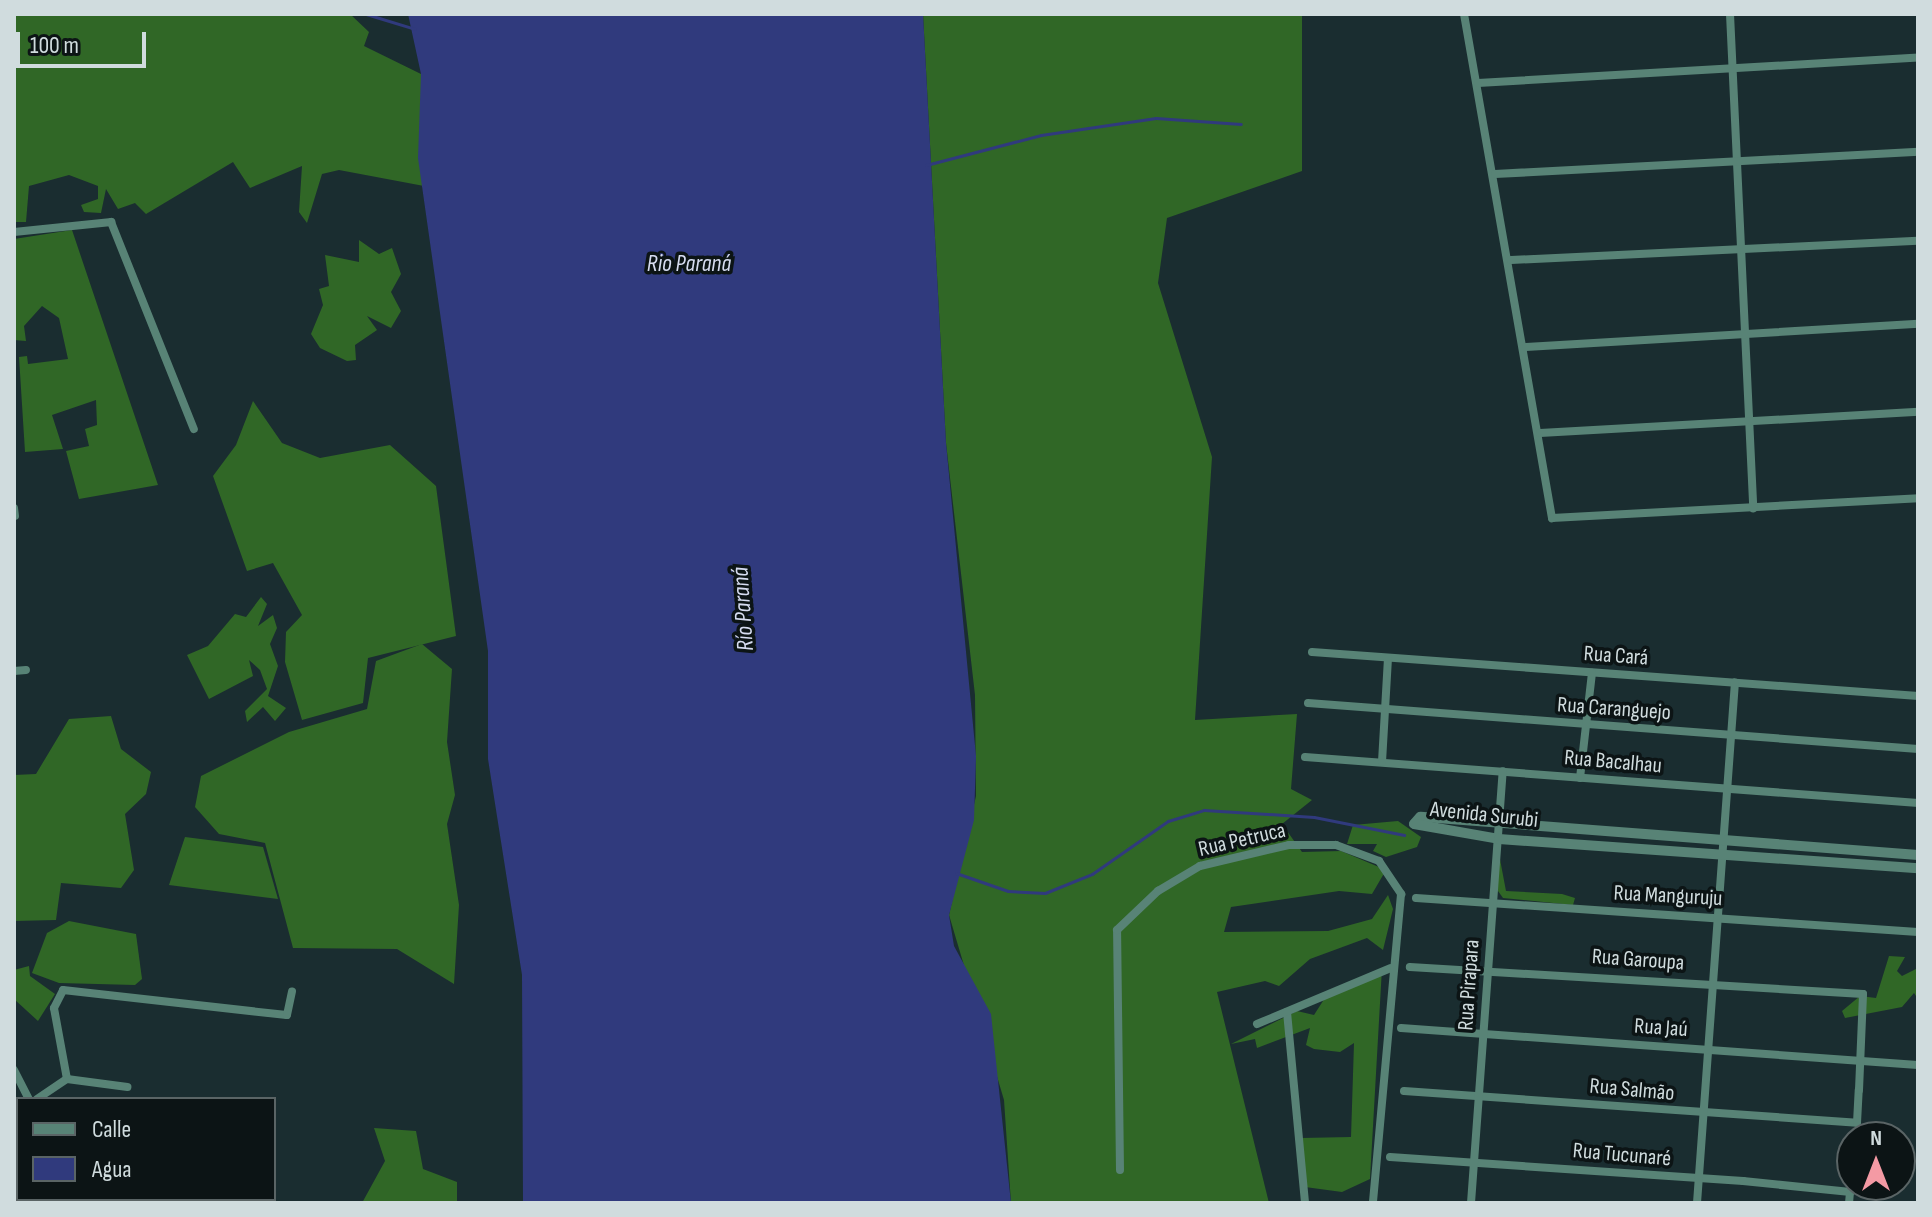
<!DOCTYPE html>
<html>
<head>
<meta charset="utf-8">
<style>
	body { margin:0 }
	#map { position:relative; width:1932px; height:1217px; overflow:hidden; background:#1a2d30; font-family:"Sofia Sans Condensed",sans-serif }
	div>[style] { position:absolute }
	.forest>* { inset:0; background:#306726 }
	.water>* { inset:0; background:#303a7d }
	.stream>* { height:3px; margin:-1.5px; padding:0 1.5px; transform-origin:1.5px; border-radius:1.5px; background:#303a7d }
	.minor>* { height:8px; margin:-4px; padding:0 4px; transform-origin:4px; border-radius:4px; background:#588376 }
	.tertiary>* { height:10px; margin:-5px; padding:0 5px; transform-origin:5px; border-radius:5px; background:#588376 }
	span { translate:-50% -50%; white-space:nowrap; text-align:center; line-height:1.15; -webkit-text-stroke:7px #0c1415; paint-order:stroke }
	.street-label { font-size:22px; color:#d0dcde }
	.water-label { font-size:24px; color:#d6dcf0; font-style:italic }
	.frame { position:absolute; inset:0; border:16px solid #d0dcde; pointer-events:none }
	.legend { position:absolute; left:16px; top:1097px; width:260px; height:104px; box-sizing:border-box; background:#0c1415; border:2px solid #5a6465; margin:0; padding:10px 14px; list-style:none; font-size:24px; color:#d0dcde }
	.legend li { display:flex; align-items:center; gap:16px; height:40px }
	.legend b { width:40px; border:2px solid #5a6465 }
	.north { position:absolute; left:1836px; top:1121px; width:80px; height:80px; box-sizing:border-box; background:#0c1415; border:2px solid #5a6465; border-radius:50%; rotate:0deg; font-size:22px; font-weight:700; line-height:32px; text-align:center; color:#d0dcde }
	.north::after { content:''; display:block; margin:auto; width:28px; height:36px; background:#f49aa4; clip-path:polygon(50% 0,100% 100%,50% 72%,0 100%) }
	.scale { position:absolute; left:16px; top:32px; width:130px; height:36px; box-sizing:border-box; border:4px solid #d0dcde; border-top:0; padding-left:10px; font-size:24px; line-height:28px; white-space:nowrap; color:#d0dcde; -webkit-text-stroke:6px #0c1415; paint-order:stroke }
</style>
</head>
<body>
<div id="map">
	<div class="forest">
		<i style="clip-path:polygon(14px 14px,350px 14px,369px 32px,364px 46px,421px 74px,424px 186px,339px 170px,322px 174px,307px 223px,299px 212px,302px 166px,250px 188px,233px 162px,146px 214px,135px 203px,118px 209px,106px 189px,101px 213px,84px 212px,81px 205px,98px 199px,98px 186px,69px 175px,29px 186px,26px 222px,14px 222px)"></i>
		<i style="clip-path:polygon(923px 14px,1302px 14px,1302px 171px,1167px 218px,1158px 283px,1212px 457px,1195px 720px,1297px 714px,1291px 789px,1312px 800px,1282px 824px,1302px 852px,1341px 851px,1386px 870px,1372px 894px,1339px 891px,1231px 907px,1224px 932px,1328px 931px,1372px 919px,1388px 895px,1393px 909px,1383px 950px,1367px 938px,1310px 959px,1279px 986px,1265px 981px,1217px 992px,1269px 1203px,1011px 1203px,1004px 1100px,949px 915px,976px 796px,975px 695px,946px 443px)"></i>
		<i style="clip-path:polygon(72px 230px,158px 485px,79px 499px,66px 451px,89px 446px,85px 429px,97px 425px,96px 400px,52px 415px,63px 449px,25px 452px,19px 357px,27px 356px,28px 364px,68px 359px,59px 318px,42px 306px,24px 326px,26px 341px,14px 340px,14px 239px)"></i>
		<i style="clip-path:polygon(359px 240px,379px 254px,392px 248px,401px 274px,391px 292px,401px 311px,391px 328px,367px 316px,377px 330px,355px 345px,356px 360px,347px 361px,320px 348px,311px 334px,323px 305px,319px 289px,329px 286px,325px 255px,359px 262px)"></i>
		<i style="clip-path:polygon(253px 401px,282px 443px,320px 458px,390px 445px,436px 486px,456px 636px,368px 658px,363px 703px,302px 720px,285px 662px,286px 632px,302px 615px,273px 563px,247px 571px,213px 476px,236px 445px)"></i>
		<i style="clip-path:polygon(261px 597px,267px 604px,258px 626px,273px 615px,277px 628px,270px 644px,278px 666px,268px 696px,286px 708px,275px 721px,263px 707px,247px 722px,245px 711px,267px 689px,260px 670px,249px 660px,253px 676px,209px 699px,187px 655px,208px 646px,235px 614px,246px 617px)"></i>
		<i style="clip-path:polygon(422px 644px,452px 669px,447px 742px,455px 795px,447px 824px,459px 905px,454px 984px,397px 949px,293px 948px,265px 843px,219px 834px,195px 807px,201px 776px,289px 732px,367px 709px,376px 661px)"></i>
		<i style="clip-path:polygon(111px 716px,121px 749px,151px 772px,146px 794px,125px 814px,134px 870px,121px 888px,61px 883px,56px 920px,14px 921px,14px 775px,36px 774px,69px 719px)"></i>
		<i style="clip-path:polygon(1398px 821px,1421px 837px,1417px 847px,1386px 857px,1373px 851px,1377px 844px,1347px 844px,1353px 825px)"></i>
		<i style="clip-path:polygon(185px 837px,263px 847px,278px 899px,169px 885px)"></i>
		<i style="clip-path:polygon(1499px 854px,1506px 891px,1562px 894px,1575px 898px,1573px 905px,1503px 898px,1493px 884px)"></i>
		<i style="clip-path:polygon(69px 921px,136px 934px,142px 979px,135px 985px,59px 983px,32px 973px,47px 933px)"></i>
		<i style="clip-path:polygon(1889px 956px,1905px 957px,1897px 971px,1902px 976px,1918px 968px,1918px 999px,1914px 993px,1902px 1007px,1845px 1018px,1842px 1011px,1860px 996px,1876px 998px)"></i>
		<i style="clip-path:polygon(29px 966px,30px 976px,55px 994px,38px 1021px,14px 999px,14px 970px)"></i>
		<i style="clip-path:polygon(1382px 968px,1370px 1179px,1342px 1192px,1305px 1187px,1301px 1138px,1351px 1137px,1354px 1043px,1340px 1052px,1314px 1049px,1306px 1045px,1310px 1028px,1257px 1048px,1255px 1039px,1231px 1044px,1297px 1011px,1314px 1015px,1330px 990px)"></i>
		<i style="clip-path:polygon(374px 1128px,416px 1131px,423px 1169px,457px 1182px,457px 1203px,362px 1203px,385px 1161px)"></i>
	</div>
	<div class="water">
		<i style="clip-path:polygon(408px 14px,923px 14px,946px 443px,976px 756px,974px 820px,949px 915px,954px 946px,991px 1014px,1011px 1203px,523px 1203px,522px 975px,488px 759px,488px 651px,418px 158px,421px 74px)"></i>
	</div>
	<div class="stream">
		<i style="left:366px;top:14px;width:51px;rotate:17deg"></i>
		<i style="left:926px;top:165px;width:119px;rotate:-14.6deg"></i>
		<i style="left:1041px;top:135px;width:116px;rotate:-8.4deg"></i>
		<i style="left:1156px;top:118px;width:85px;rotate:4deg"></i>
		<i style="left:956px;top:873px;width:55px;rotate:19.1deg"></i>
		<i style="left:1008px;top:891px;width:37px;rotate:3deg"></i>
		<i style="left:1045px;top:893px;width:51px;rotate:-22deg"></i>
		<i style="left:1092px;top:874px;width:93px;rotate:-34.9deg"></i>
		<i style="left:1168px;top:821px;width:38px;rotate:-17deg"></i>
		<i style="left:1204px;top:810px;width:110px;rotate:3.6deg"></i>
		<i style="left:1314px;top:817px;width:92px;rotate:11.3deg"></i>
	</div>
	<div class="minor">
		<i style="left:1464px;top:14px;width:512px;rotate:80.1deg"></i>
		<i style="left:1552px;top:518px;width:367px;rotate:-3.1deg"></i>
		<i style="left:1730px;top:14px;width:495px;rotate:87.3deg"></i>
		<i style="left:1478px;top:83px;width:441px;rotate:-3.3deg"></i>
		<i style="left:1495px;top:174px;width:424px;rotate:-3deg"></i>
		<i style="left:14px;top:232px;width:98px;rotate:-5.9deg"></i>
		<i style="left:111px;top:222px;width:223px;rotate:68.2deg"></i>
		<i style="left:1511px;top:260px;width:407px;rotate:-2.7deg"></i>
		<i style="left:1526px;top:347px;width:393px;rotate:-3.4deg"></i>
		<i style="left:1540px;top:433px;width:379px;rotate:-3.2deg"></i>
		<i style="left:14px;top:508px;width:8px;rotate:83deg"></i>
		<i style="left:1312px;top:652px;width:608px;rotate:4.15deg"></i>
		<i style="left:14px;top:671px;width:12px;rotate:-5deg"></i>
		<i style="left:1308px;top:703px;width:612px;rotate:4.31deg"></i>
		<i style="left:1305px;top:757px;width:615px;rotate:4.29deg"></i>
		<i style="left:1382px;top:762px;width:104px;rotate:-86.7deg"></i>
		<i style="left:1580px;top:778px;width:106px;rotate:-83.5deg"></i>
		<i style="left:1416px;top:898px;width:503px;rotate:3.87deg"></i>
		<i style="left:1287px;top:1012px;width:192px;rotate:84.6deg"></i>
		<i style="left:1257px;top:1024px;width:145px;rotate:-22.7deg"></i>
		<i style="left:1401px;top:1028px;width:518px;rotate:4.09deg"></i>
		<i style="left:14px;top:1070px;width:33px;rotate:63deg"></i>
		<i style="left:67px;top:1079px;width:61px;rotate:7.6deg"></i>
		<i style="left:1404px;top:1091px;width:454px;rotate:4deg"></i>
		<i style="left:1857px;top:1123px;width:33px;rotate:-87deg"></i>
		<i style="left:1859px;top:1090px;width:96px;rotate:-87.6deg"></i>
		<i style="left:1863px;top:994px;width:454px;rotate:-176.6deg"></i>
		<i style="left:37px;top:1099px;width:36px;rotate:-34deg"></i>
		<i style="left:67px;top:1079px;width:72px;rotate:-100.4deg"></i>
		<i style="left:54px;top:1008px;width:20px;rotate:-63deg"></i>
		<i style="left:63px;top:990px;width:225px;rotate:6.4deg"></i>
		<i style="left:287px;top:1015px;width:24px;rotate:-78deg"></i>
		<i style="left:1390px;top:1157px;width:354px;rotate:3.9deg"></i>
		<i style="left:1743px;top:1181px;width:108px;rotate:5.9deg"></i>
		<i style="left:1850px;top:1192px;width:11px;rotate:95deg"></i>
		<i style="left:1120px;top:1170px;width:240px;rotate:-90.7deg"></i>
		<i style="left:1117px;top:930px;width:57px;rotate:-43.6deg"></i>
		<i style="left:1158px;top:891px;width:49px;rotate:-30.8deg"></i>
		<i style="left:1200px;top:866px;width:91px;rotate:-13.3deg"></i>
		<i style="left:1289px;top:845px;width:47px"></i>
		<i style="left:1336px;top:845px;width:46px;rotate:20.4deg"></i>
		<i style="left:1379px;top:861px;width:40px;rotate:56deg"></i>
		<i style="left:1401px;top:894px;width:310px;rotate:95.2deg"></i>
		<i style="left:67px;top:1199px;width:4px;rotate:76deg"></i>
		<i style="left:1471px;top:1203px;width:433px;rotate:-85.8deg"></i>
		<i style="left:1697px;top:1203px;width:522px;rotate:-85.83deg"></i>
	</div>
	<div class="tertiary">
		<i style="left:1918px;top:855px;width:499px;rotate:-175.6deg"></i>
		<i style="left:1420px;top:817px;width:9px;rotate:131deg"></i>
		<i style="left:1414px;top:824px;width:86px;rotate:10deg"></i>
		<i style="left:1499px;top:839px;width:420px;rotate:4deg"></i>
	</div>
	<div class="street-label">
		<span style="left:1616px;top:656px;rotate:4deg">Rua Cará</span>
		<span style="left:1614px;top:709px;rotate:4deg">Rua Caranguejo</span>
		<span style="left:1613px;top:762px;rotate:5deg">Rua Bacalhau</span>
		<span style="left:1484px;top:815px;rotate:6deg">Avenida Surubi</span>
		<span style="left:1242px;top:840px;rotate:-13deg">Rua Petruca</span>
		<span style="left:1668px;top:896px;rotate:3deg">Rua Manguruju</span>
		<span style="left:1638px;top:960px;rotate:4deg">Rua Garoupa</span>
		<span style="left:1469px;top:985px;rotate:-86deg">Rua Pirapara</span>
		<span style="left:1661px;top:1028px;rotate:4deg">Rua Jaú</span>
		<span style="left:1632px;top:1090px;rotate:5deg">Rua Salmão</span>
		<span style="left:1622px;top:1155px;rotate:5deg">Rua Tucunaré</span>
	</div>
	<div class="water-label">
		<span style="left:689px;top:264px">Rio Paraná</span>
		<span style="left:743px;top:609px;rotate:-94deg">Río Paraná</span>
	</div>
	<div class="frame"></div>
	<ul class="legend">
	<li><b style="height:10px;background:#588376"></b>Calle</li>
	<li><b style="height:22px;background:#303a7d"></b>Agua</li>
	</ul>
	<div class="north">N</div>
	<div class="scale">100 m</div>
</div>
</body>
</html>
